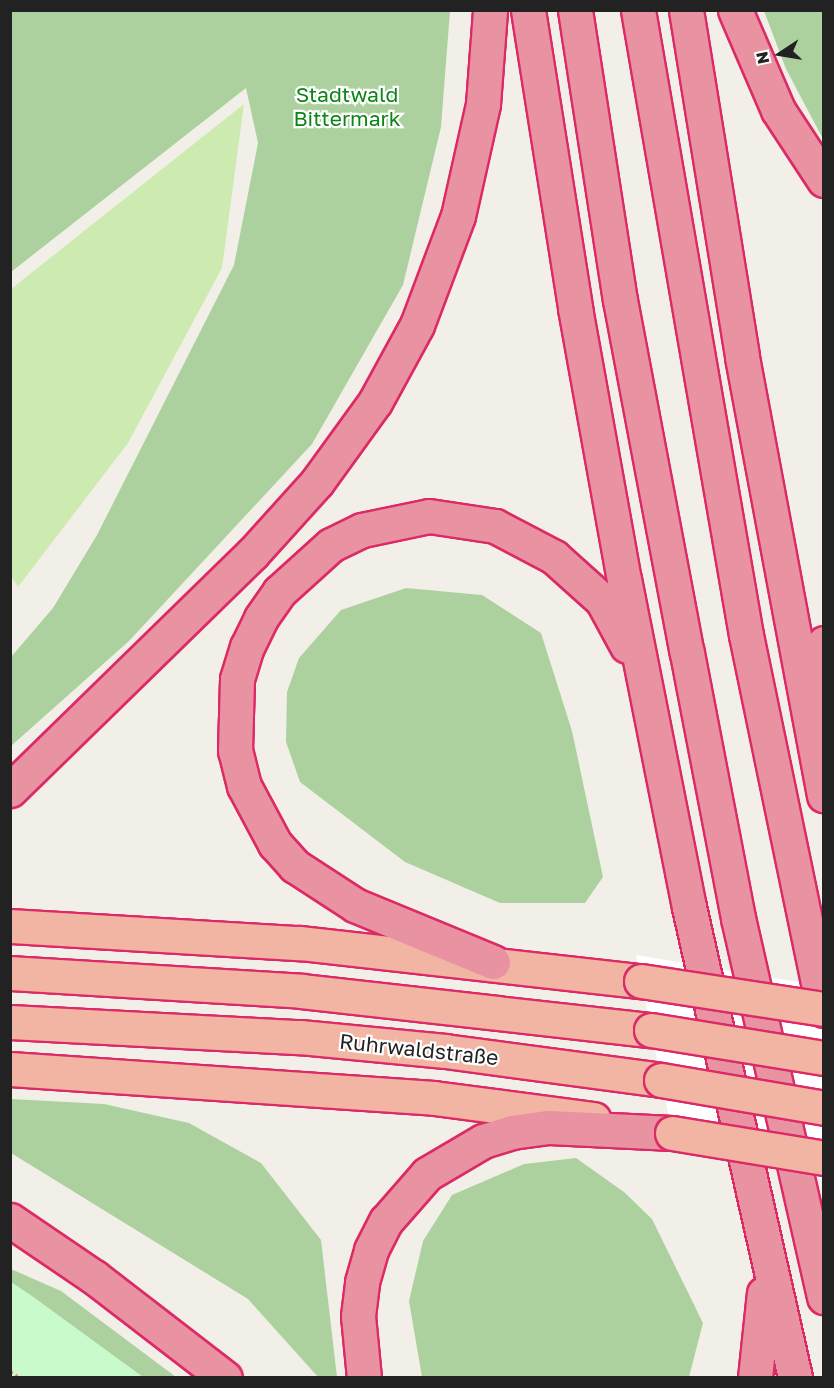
<!DOCTYPE html>
<html>
<head>
<meta charset="utf-8">
<style>
	body { margin:0 }
	#map { position:relative; width:834px; height:1388px; overflow:hidden; background:#f2efe9; font-family:"Golos Text",sans-serif }
	div>[style] { position:absolute }
	.grass>* { inset:0; background:#cdebb0 }
	.forest>* { inset:0; background:#add19e }
	.park>* { inset:0; background:#c8facc }
	.pier>* { inset:0; background:#fff }
	.path>* { height:4px; margin-top:-2px; transform-origin:0; background:repeating-linear-gradient(90deg,#fa8072 0 3px,transparent 0 6px) }
	.roads { filter:drop-shadow(2px 0 #dc2a67) drop-shadow(-2px 0 #dc2a67) drop-shadow(0 2px #dc2a67) drop-shadow(0 -2px #dc2a67) }
	.trunk>* { height:33px; margin:-16.5px; padding:0 16.5px; transform-origin:16.5px; border-radius:16.5px; background:#f2b4a3 }
	.motorway>* { height:33px; margin:-16.5px; padding:0 16.5px; transform-origin:16.5px; border-radius:16.5px; background:#e892a2 }
	.bridges { filter:drop-shadow(2px 0 #dc2a67) drop-shadow(-2px 0 #dc2a67) drop-shadow(0 2px #dc2a67) drop-shadow(0 -2px #dc2a67) }
	.trunk-bridge>* { height:33px; margin:-16.5px; padding:0 16.5px; transform-origin:16.5px; border-radius:16.5px; background:#f2b4a3 }
	span { translate:-50% -50%; white-space:nowrap; text-align:center; line-height:1.15; -webkit-text-stroke:4.5px #fff; paint-order:stroke }
	.park-label { font-size:21px; color:#0c8416 }
	.street-label { font-size:21px; color:#222 }
	.frame { position:absolute; inset:0; border:12px solid #222; pointer-events:none }
	.north { position:absolute; left:750px; top:24px; width:60px; height:60px; -webkit-text-stroke:4px #fff; paint-order:stroke; rotate:258deg; font-size:16px; font-weight:700; line-height:24px; text-align:center; color:#222 }
	.north::after { content:''; display:block; margin:auto; width:21px; height:27px; background:#222; clip-path:polygon(50% 0,100% 100%,50% 72%,0 100%) }
</style>
</head>
<body>
<div id="map">
	<div class="grass">
		<i style="clip-path:polygon(244px 104px,222px 268px,128px 443px,18px 587px,10px 575px,11px 289px)"></i>
	</div>
	<div class="forest">
		<i style="clip-path:polygon(11px 10px,450px 11px,441px 127px,403px 285px,312px 444px,129px 641px,11px 746px,11px 657px,53px 608px,97px 535px,234px 265px,258px 143px,246px 88px,11px 272px)"></i>
		<i style="clip-path:polygon(764px 11px,823px 11px,823px 139px,786px 69px)"></i>
		<i style="clip-path:polygon(406px 588px,482px 595px,541px 633px,572px 731px,603px 877px,585px 903px,500px 903px,405px 862px,300px 782px,286px 742px,287px 692px,299px 658px,341px 610px)"></i>
		<i style="clip-path:polygon(11px 1099px,104px 1104px,189px 1123px,261px 1163px,321px 1240px,337px 1377px,318px 1377px,248px 1299px,11px 1153px)"></i>
		<i style="clip-path:polygon(576px 1158px,624px 1192px,652px 1219px,703px 1323px,689px 1377px,422px 1377px,409px 1301px,423px 1241px,452px 1195px,524px 1164px)"></i>
		<i style="clip-path:polygon(11px 1269px,61px 1291px,176px 1377px,11px 1378px)"></i>
	</div>
	<div class="park">
		<i style="clip-path:polygon(11px 1282px,32px 1296px,143px 1377px,11px 1377px)"></i>
	</div>
	<div class="pier">
		<i style="clip-path:polygon(636px 955px,823px 986px,823px 1179px,676px 1152px)"></i>
	</div>
	<div class="path">
		<i style="left:10px;top:1372px;width:11px;rotate:34deg"></i>
	</div>
	<div class="roads">
		<div class="trunk">
			<i style="left:10px;top:926px;width:290px;rotate:3.4deg"></i>
			<i style="left:300px;top:943px;width:343px;rotate:6.4deg"></i>
			<i style="left:10px;top:973px;width:292px;rotate:3.5deg"></i>
			<i style="left:301px;top:991px;width:352px;rotate:6.4deg"></i>
			<i style="left:10px;top:1022px;width:290px;rotate:3deg"></i>
			<i style="left:300px;top:1037px;width:146px;rotate:5.5deg"></i>
			<i style="left:445px;top:1051px;width:218px;rotate:7.6deg"></i>
			<i style="left:10px;top:1069px;width:425px;rotate:3.9deg"></i>
			<i style="left:434px;top:1098px;width:161px;rotate:7.5deg"></i>
		</div>
		<div class="motorway">
			<i style="left:528px;top:10px;width:302px;rotate:81deg"></i>
			<i style="left:575px;top:308px;width:275px;rotate:79.8deg"></i>
			<i style="left:624px;top:579px;width:334px;rotate:78.8deg"></i>
			<i style="left:689px;top:907px;width:483px;rotate:77.3deg"></i>
			<i style="left:575px;top:10px;width:293px;rotate:81.2deg"></i>
			<i style="left:620px;top:300px;width:359px;rotate:79.3deg"></i>
			<i style="left:687px;top:653px;width:270px;rotate:79.1deg"></i>
			<i style="left:738px;top:918px;width:389px;rotate:77.2deg"></i>
			<i style="left:638px;top:10px;width:634px;rotate:80.2deg"></i>
			<i style="left:746px;top:635px;width:383px;rotate:78.3deg"></i>
			<i style="left:686px;top:10px;width:351px;rotate:80.8deg"></i>
			<i style="left:742px;top:357px;width:446px;rotate:79.4deg"></i>
			<i style="left:735px;top:10px;width:109px;rotate:66.7deg"></i>
			<i style="left:778px;top:110px;width:84px;rotate:56.7deg"></i>
			<i style="left:820px;top:710px;width:67px;rotate:-86.6deg"></i>
			<i style="left:10px;top:790px;width:338px;rotate:-44.3deg"></i>
			<i style="left:252px;top:554px;width:97px;rotate:-47.9deg"></i>
			<i style="left:317px;top:482px;width:99px;rotate:-54.1deg"></i>
			<i style="left:375px;top:402px;width:88px;rotate:-61.4deg"></i>
			<i style="left:417px;top:325px;width:116px;rotate:-69.4deg"></i>
			<i style="left:458px;top:216px;width:115px;rotate:-77.4deg"></i>
			<i style="left:483px;top:104px;width:94px;rotate:-85.7deg"></i>
			<i style="left:493px;top:962px;width:149px;rotate:-157.6deg"></i>
			<i style="left:355px;top:905px;width:72px;rotate:-147deg"></i>
			<i style="left:295px;top:866px;width:30px;rotate:-132deg"></i>
			<i style="left:275px;top:844px;width:66px;rotate:-118.1deg"></i>
			<i style="left:244px;top:786px;width:36px;rotate:-104deg"></i>
			<i style="left:235px;top:751px;width:72px;rotate:-88.4deg"></i>
			<i style="left:237px;top:679px;width:34px;rotate:-73deg"></i>
			<i style="left:247px;top:647px;width:32px;rotate:-64deg"></i>
			<i style="left:261px;top:618px;width:32px;rotate:-55deg"></i>
			<i style="left:279px;top:592px;width:70px;rotate:-42.1deg"></i>
			<i style="left:331px;top:545px;width:34px;rotate:-26deg"></i>
			<i style="left:362px;top:530px;width:68px;rotate:-11.8deg"></i>
			<i style="left:429px;top:516px;width:67px;rotate:8.6deg"></i>
			<i style="left:495px;top:526px;width:67px;rotate:27.7deg"></i>
			<i style="left:554px;top:557px;width:64px;rotate:41.9deg"></i>
			<i style="left:602px;top:600px;width:52px;rotate:61.5deg"></i>
			<i style="left:10px;top:1220px;width:102px;rotate:34.2deg"></i>
			<i style="left:94px;top:1277px;width:165px;rotate:37.6deg"></i>
			<i style="left:364px;top:1378px;width:62px;rotate:-95.5deg"></i>
			<i style="left:358px;top:1316px;width:34px;rotate:-83deg"></i>
			<i style="left:362px;top:1282px;width:33px;rotate:-74deg"></i>
			<i style="left:371px;top:1250px;width:33px;rotate:-63deg"></i>
			<i style="left:386px;top:1221px;width:62px;rotate:-48.9deg"></i>
			<i style="left:427px;top:1174px;width:65px;rotate:-30.5deg"></i>
			<i style="left:483px;top:1141px;width:30px;rotate:-17deg"></i>
			<i style="left:512px;top:1132px;width:37px;rotate:-8deg"></i>
			<i style="left:549px;top:1127px;width:123px;rotate:2.8deg"></i>
			<i style="left:755px;top:1378px;width:85px;rotate:-84deg"></i>
		</div>
	</div>
	<div class="bridges">
		<div class="trunk-bridge">
			<i style="left:641px;top:981px;width:185px;rotate:8.7deg"></i>
			<i style="left:651px;top:1030px;width:175px;rotate:9.2deg"></i>
			<i style="left:661px;top:1080px;width:165px;rotate:9.7deg"></i>
			<i style="left:672px;top:1133px;width:154px;rotate:9.3deg"></i>
		</div>
	</div>
	<div class="park-label">
		<span style="left:347px;top:106px">Stadtwald<br>Bittermark</span>
	</div>
	<div class="street-label">
		<span style="left:419px;top:1049px;rotate:6deg">Ruhrwaldstraße</span>
	</div>
	<div class="frame"></div>
	<div class="north">N</div>
</div>
</body>
</html>
